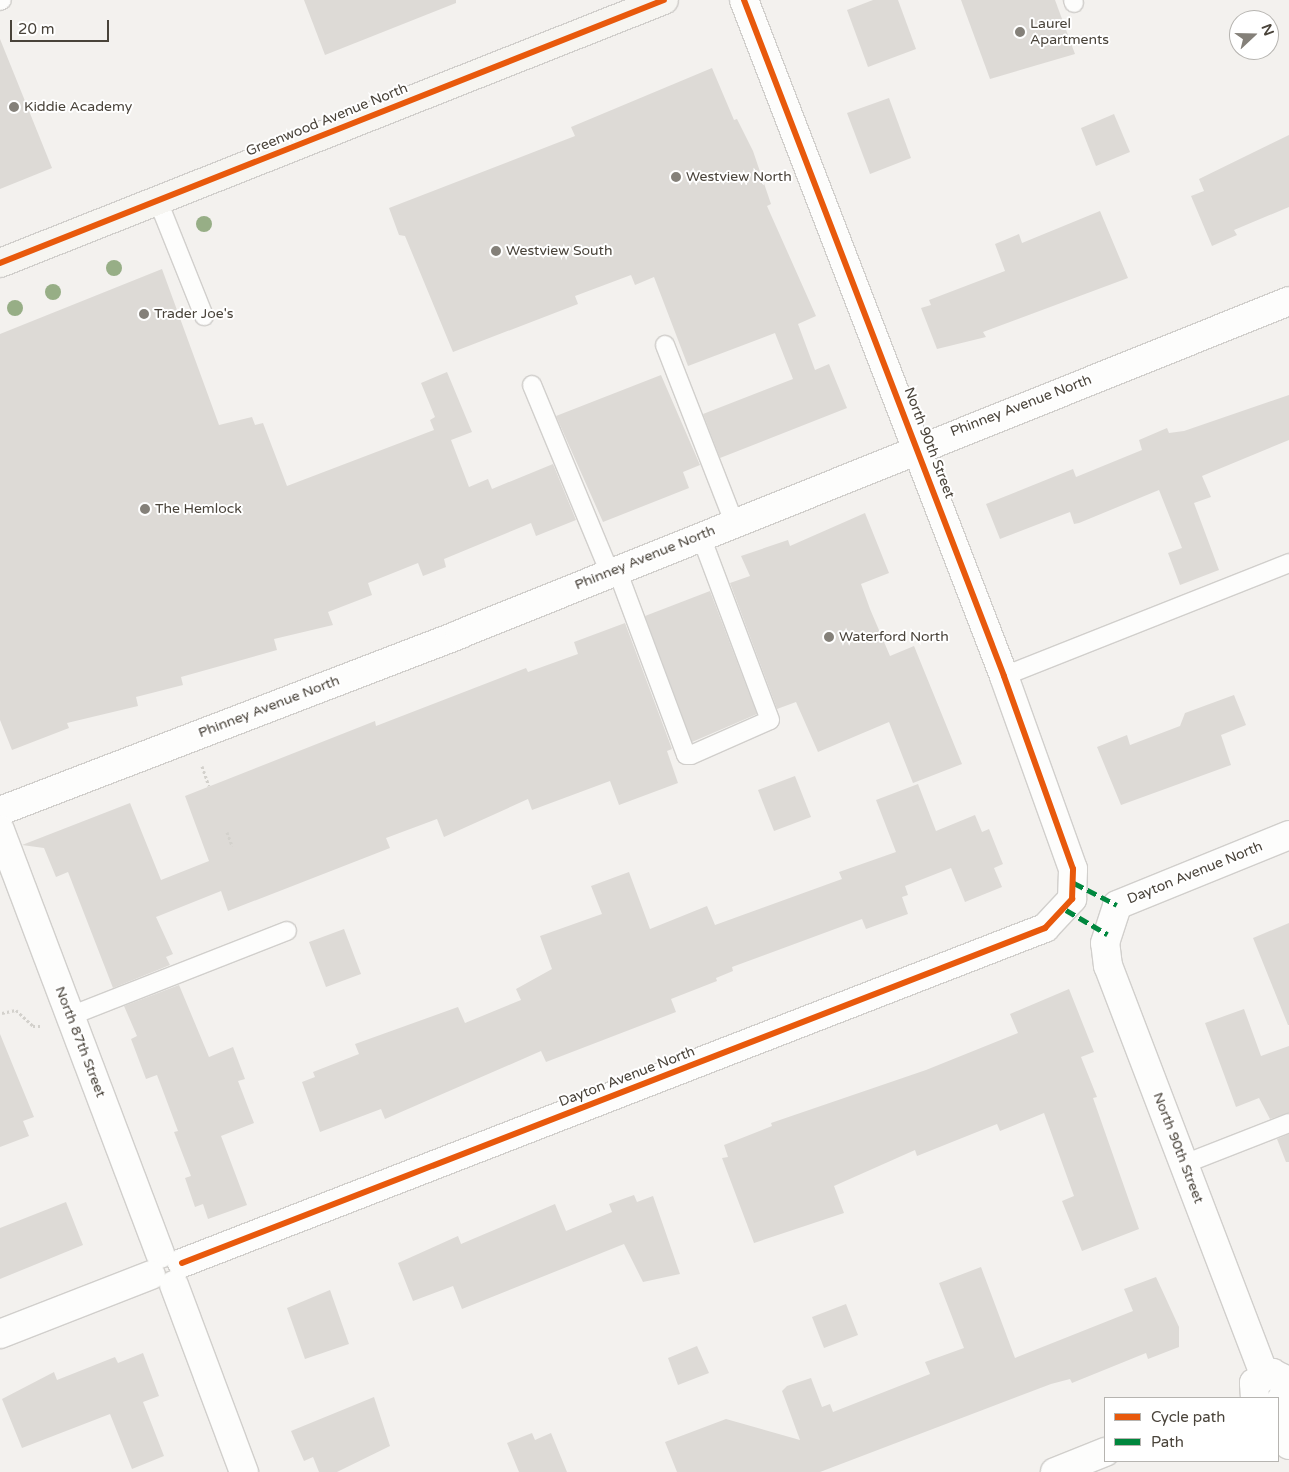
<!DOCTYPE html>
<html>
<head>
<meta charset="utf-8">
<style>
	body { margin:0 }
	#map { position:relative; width:1289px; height:1472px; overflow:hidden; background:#f3f1ee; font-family:"Varela Round",sans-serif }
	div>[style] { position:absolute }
	.building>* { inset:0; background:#dddad6 }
	.path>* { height:3px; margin-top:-1.5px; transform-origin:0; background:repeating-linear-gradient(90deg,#d3d1cc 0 2.5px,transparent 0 5px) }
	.roads { filter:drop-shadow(1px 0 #d1cfcc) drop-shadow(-1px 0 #d1cfcc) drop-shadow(0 1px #d1cfcc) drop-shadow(0 -1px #d1cfcc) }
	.lane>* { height:18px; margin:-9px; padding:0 9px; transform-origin:9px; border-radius:9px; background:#fdfdfc }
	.street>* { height:28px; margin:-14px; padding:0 14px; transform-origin:14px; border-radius:14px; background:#fdfdfc }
	.secondary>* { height:28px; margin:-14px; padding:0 14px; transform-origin:14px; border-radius:14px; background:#f6f5f1 }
	.quiet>* { height:5px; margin-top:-2.5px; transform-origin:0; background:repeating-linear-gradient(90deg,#00873e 0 10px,transparent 0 15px) }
	.cycleway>* { height:6px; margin:-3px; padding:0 3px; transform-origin:3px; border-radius:3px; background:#e8590c }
	.trees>* { width:16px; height:16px; margin:-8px; border-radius:50%; background:#97ae86 }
	.dots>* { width:14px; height:14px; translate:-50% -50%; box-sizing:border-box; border:2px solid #fff; border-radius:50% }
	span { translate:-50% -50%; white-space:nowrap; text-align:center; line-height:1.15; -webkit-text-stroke:4px #fff; paint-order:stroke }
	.poi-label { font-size:14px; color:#49433a }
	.left { translate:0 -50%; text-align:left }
	.street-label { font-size:14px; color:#49433a }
	.legend { position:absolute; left:1104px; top:1397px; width:175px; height:65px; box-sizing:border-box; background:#fff; border:1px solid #b6b4b0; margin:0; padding:6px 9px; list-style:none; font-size:15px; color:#49433a }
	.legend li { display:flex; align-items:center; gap:10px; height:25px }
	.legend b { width:25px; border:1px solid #b6b4b0 }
	.north { position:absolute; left:1229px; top:10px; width:50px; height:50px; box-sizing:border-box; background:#fff; border:1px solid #b6b4b0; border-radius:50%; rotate:69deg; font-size:14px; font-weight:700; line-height:20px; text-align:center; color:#49433a }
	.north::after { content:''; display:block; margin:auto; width:18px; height:22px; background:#848079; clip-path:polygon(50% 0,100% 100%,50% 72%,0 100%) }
	.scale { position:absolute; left:10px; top:20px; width:99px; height:22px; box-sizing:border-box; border:2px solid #49433a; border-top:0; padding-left:6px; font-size:15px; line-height:18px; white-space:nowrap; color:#49433a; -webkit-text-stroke:4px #fff; paint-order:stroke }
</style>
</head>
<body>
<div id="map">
	<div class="building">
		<i style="clip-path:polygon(304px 0,456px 0,456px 3px,325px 55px)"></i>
		<i style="clip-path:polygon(873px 0,898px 0,916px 49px,868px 67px,847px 10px)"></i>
		<i style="clip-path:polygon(961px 0,1055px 0,1075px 54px,990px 79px)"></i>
		<i style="clip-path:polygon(0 39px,52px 168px,0 189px)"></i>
		<i style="clip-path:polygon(712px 68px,734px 120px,737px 119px,753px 151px,771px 204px,767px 206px,816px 316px,798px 324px,815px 370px,829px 364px,847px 408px,720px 458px,703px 414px,793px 379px,775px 333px,688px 366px,654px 277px,635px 285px,631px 275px,575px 296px,578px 304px,453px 352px,405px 236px,399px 235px,389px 208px,575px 136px,571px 127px)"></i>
		<i style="clip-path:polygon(889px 98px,911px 158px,870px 174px,847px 113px)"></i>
		<i style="clip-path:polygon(1114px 114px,1130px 152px,1096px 166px,1081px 128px)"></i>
		<i style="clip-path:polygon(1289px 135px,1289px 207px,1234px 230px,1237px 235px,1212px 246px,1191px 196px,1204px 191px,1199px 179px)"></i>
		<i style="clip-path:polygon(1100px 211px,1128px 278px,983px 332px,986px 337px,937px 349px,921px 308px,931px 305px,929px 300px,1005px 271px,995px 244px,1019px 234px,1022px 243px)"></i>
		<i style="clip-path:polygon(162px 269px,219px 425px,252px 417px,255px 425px,263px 423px,287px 486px,434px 430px,430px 420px,435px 417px,421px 383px,447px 372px,472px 432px,451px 440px,469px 487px,488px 479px,492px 489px,553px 464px,576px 520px,536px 536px,531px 523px,444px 559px,446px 567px,423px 576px,418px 563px,368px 583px,372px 595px,328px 612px,333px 625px,274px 639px,277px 650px,181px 677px,183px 685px,136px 697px,138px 706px,67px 723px,69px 728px,12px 750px,0 720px,0 334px)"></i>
		<i style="clip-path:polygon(661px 375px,700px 465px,683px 472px,689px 488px,603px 522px,556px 416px)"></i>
		<i style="clip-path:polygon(1289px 395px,1289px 440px,1202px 476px,1211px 497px,1194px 503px,1219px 570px,1180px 585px,1168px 553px,1182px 548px,1159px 490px,1079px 523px,1074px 524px,1070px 512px,1000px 539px,986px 504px,1073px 469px,1076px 477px,1142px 450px,1139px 440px,1167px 428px,1169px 433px,1184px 431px)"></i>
		<i style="clip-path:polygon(865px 513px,889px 573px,861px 584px,870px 609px,890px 656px,914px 646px,962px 764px,913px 783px,889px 722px,818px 752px,796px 702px,777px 709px,730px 583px,750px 576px,741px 556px,788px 540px,790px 546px)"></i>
		<i style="clip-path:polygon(710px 591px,757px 714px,692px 742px,645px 616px)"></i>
		<i style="clip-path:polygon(625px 623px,672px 749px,667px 751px,678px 783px,619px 805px,610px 781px,532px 810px,528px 799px,444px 837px,437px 819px,386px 838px,390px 848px,228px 911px,221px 891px,156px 917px,173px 954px,166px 957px,170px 965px,113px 988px,68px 872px,56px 877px,44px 848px,22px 845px,130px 803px,161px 880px,209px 861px,185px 796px,375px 721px,376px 726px,526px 668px,528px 672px,578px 654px,574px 642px)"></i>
		<i style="clip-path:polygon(1234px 695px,1246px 725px,1221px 735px,1231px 765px,1121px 805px,1097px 747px,1127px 735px,1130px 745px,1180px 726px,1185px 713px)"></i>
		<i style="clip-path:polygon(795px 776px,811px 817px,774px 831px,758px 790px)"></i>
		<i style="clip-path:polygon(918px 784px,936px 831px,975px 815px,982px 832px,989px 829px,1003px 864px,994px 868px,1002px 887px,965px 902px,951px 868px,905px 886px,908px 895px,902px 897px,908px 914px,866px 929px,862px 919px,732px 967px,733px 971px,716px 978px,717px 981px,671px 999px,676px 1012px,546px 1062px,541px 1051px,385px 1119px,381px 1109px,320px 1132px,302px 1082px,315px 1077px,313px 1072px,359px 1054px,355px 1044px,458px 1007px,465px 1023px,521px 1000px,516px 989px,552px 969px,540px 936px,602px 914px,591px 886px,629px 872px,650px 929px,707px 906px,715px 925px,842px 879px,839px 872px,896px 852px,876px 800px)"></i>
		<i style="clip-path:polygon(1289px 923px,1289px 1025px,1288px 1025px,1253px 938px)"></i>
		<i style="clip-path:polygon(344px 929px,361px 974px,326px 987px,309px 942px)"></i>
		<i style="clip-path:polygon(179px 985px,209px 1057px,233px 1047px,245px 1079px,238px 1081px,254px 1123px,221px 1136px,247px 1205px,208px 1219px,203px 1204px,195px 1207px,185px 1178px,191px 1176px,174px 1132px,178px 1131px,157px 1075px,146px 1079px,131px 1039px,137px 1036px,124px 1006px)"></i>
		<i style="clip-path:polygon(1069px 989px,1094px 1052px,1081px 1057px,1097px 1097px,1093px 1098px,1139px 1229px,1082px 1251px,1062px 1201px,1074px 1196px,1044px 1113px,1000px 1131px,997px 1124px,917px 1156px,915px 1150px,834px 1186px,844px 1213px,754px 1243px,722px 1158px,728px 1157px,724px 1145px,772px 1126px,771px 1123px,926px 1070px,1018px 1033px,1010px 1014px)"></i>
		<i style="clip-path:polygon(1244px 1009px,1261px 1056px,1289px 1046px,1289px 1113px,1270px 1119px,1259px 1098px,1236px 1107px,1205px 1023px)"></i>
		<i style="clip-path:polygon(0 1034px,34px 1117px,23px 1121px,29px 1136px,0 1147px)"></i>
		<i style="clip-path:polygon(1289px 1134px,1289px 1162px,1286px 1162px,1277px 1139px)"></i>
		<i style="clip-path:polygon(634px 1195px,637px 1202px,653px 1196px,680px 1274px,643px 1282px,624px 1244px,462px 1309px,453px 1286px,413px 1301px,398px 1263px,458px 1236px,461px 1244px,555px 1204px,566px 1231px,612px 1212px,609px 1204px)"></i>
		<i style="clip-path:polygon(66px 1202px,83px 1245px,0 1279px,0 1228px)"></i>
		<i style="clip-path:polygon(981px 1267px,1015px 1358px,1133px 1311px,1124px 1289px,1156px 1277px,1179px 1327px,1179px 1347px,1148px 1359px,1146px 1353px,1072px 1383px,1070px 1379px,1051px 1384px,820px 1472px,677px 1472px,665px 1442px,726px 1419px,800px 1440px,782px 1391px,787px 1386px,811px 1378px,822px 1407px,830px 1404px,833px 1412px,930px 1374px,925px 1362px,964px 1348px,939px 1283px)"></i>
		<i style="clip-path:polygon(330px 1290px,349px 1344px,305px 1359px,287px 1308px)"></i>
		<i style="clip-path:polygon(846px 1304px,858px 1335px,824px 1348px,812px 1317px)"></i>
		<i style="clip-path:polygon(697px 1346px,709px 1373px,678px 1385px,668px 1358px)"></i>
		<i style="clip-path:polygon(143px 1353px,159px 1396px,143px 1402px,164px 1456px,132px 1469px,110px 1414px,22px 1448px,2px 1399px,54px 1372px,57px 1380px,115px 1357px,118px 1363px)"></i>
		<i style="clip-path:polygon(374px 1397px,390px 1446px,337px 1472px,319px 1472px,313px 1457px,304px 1461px,291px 1431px)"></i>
		<i style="clip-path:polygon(532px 1433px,535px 1440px,551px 1433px,567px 1472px,519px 1472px,507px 1443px)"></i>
	</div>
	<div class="path">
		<i style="left:202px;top:766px;width:21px;rotate:71deg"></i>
		<i style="left:227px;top:832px;width:15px;rotate:70deg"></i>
		<i style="left:2px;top:1013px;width:14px;rotate:-12deg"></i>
		<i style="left:16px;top:1010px;width:23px;rotate:43deg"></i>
		<i style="left:33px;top:1026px;width:9px"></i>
	</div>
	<div class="roads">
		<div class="lane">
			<i style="left:1073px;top:0;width:3px;rotate:72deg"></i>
			<i style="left:0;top:1px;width:2px;rotate:-27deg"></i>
			<i style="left:158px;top:201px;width:124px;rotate:68.2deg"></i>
			<i style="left:665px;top:345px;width:190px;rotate:68.7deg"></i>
			<i style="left:532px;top:385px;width:204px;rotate:67.5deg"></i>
			<i style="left:617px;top:570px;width:197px;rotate:69.5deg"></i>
			<i style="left:686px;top:755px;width:5px"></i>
			<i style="left:691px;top:755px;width:86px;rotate:-23.9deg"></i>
			<i style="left:770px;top:720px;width:197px;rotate:-110.6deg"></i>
			<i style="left:1004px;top:676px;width:307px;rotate:-21.6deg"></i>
			<i style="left:70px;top:1016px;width:233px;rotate:-21.4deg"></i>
			<i style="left:1184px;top:1164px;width:113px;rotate:-21.3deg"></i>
		</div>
		<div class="street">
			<i style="left:0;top:811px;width:493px;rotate:-21deg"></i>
			<i style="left:460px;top:634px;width:893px;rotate:-21.88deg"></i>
			<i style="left:0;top:830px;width:453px;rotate:69.3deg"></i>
			<i style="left:182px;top:1263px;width:926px;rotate:-21.22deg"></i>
			<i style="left:1045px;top:928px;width:40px;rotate:-47deg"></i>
			<i style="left:1072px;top:899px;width:30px;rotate:-88deg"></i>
			<i style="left:1073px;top:869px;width:205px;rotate:-109.7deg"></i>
			<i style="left:1004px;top:676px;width:724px;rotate:-111.04deg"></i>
			<i style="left:174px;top:1285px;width:200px;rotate:69.5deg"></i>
			<i style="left:0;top:1334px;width:162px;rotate:-21.3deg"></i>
			<i style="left:1264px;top:1374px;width:437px;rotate:-110.9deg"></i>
			<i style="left:1108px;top:966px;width:23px;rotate:-97deg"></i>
			<i style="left:1105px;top:943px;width:40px;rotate:-72deg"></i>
			<i style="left:1117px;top:905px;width:186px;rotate:-22.1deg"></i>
			<i style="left:1255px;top:1398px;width:15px;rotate:-94deg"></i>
			<i style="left:1254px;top:1383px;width:21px;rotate:-29deg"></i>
			<i style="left:1272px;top:1373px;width:11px;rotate:27deg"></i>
			<i style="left:1282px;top:1378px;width:12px;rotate:66deg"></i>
			<i style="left:1287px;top:1389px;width:18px;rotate:119deg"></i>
			<i style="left:1278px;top:1416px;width:31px;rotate:69deg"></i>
			<i style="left:1055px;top:1472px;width:54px;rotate:-21.8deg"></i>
		</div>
		<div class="secondary">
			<i style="left:0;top:263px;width:714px;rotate:-21.61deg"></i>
		</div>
	</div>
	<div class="quiet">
		<i style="left:1074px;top:883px;width:48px;rotate:27.1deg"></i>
		<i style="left:1066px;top:910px;width:48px;rotate:30.3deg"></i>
	</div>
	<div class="cycleway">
		<i style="left:0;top:263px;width:714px;rotate:-21.61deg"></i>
		<i style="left:182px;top:1263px;width:926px;rotate:-21.22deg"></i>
		<i style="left:1045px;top:928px;width:40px;rotate:-47deg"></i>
		<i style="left:1072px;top:899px;width:30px;rotate:-88deg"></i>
		<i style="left:1073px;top:869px;width:205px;rotate:-109.7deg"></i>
		<i style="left:1004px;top:676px;width:724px;rotate:-111.04deg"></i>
	</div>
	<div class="trees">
		<i style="left:204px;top:224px"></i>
		<i style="left:114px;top:268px"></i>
		<i style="left:53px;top:292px"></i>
		<i style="left:15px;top:308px"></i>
	</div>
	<div class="dots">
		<i style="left:1020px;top:32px;background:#848079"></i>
		<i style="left:14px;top:107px;background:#848079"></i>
		<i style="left:676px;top:177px;background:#848079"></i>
		<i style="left:496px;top:251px;background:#848079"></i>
		<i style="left:144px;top:314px;background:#848079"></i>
		<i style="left:145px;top:509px;background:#848079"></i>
		<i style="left:829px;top:637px;background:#848079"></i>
	</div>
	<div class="poi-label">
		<span class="left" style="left:1030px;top:32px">Laurel<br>Apartments</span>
		<span class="left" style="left:24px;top:107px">Kiddie Academy</span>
		<span class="left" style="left:686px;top:177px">Westview North</span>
		<span class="left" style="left:506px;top:251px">Westview South</span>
		<span class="left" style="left:154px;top:314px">Trader Joe's</span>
		<span class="left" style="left:155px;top:509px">The Hemlock</span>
		<span class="left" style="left:839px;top:637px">Waterford North</span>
	</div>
	<div class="street-label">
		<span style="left:327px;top:120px;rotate:-22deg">Greenwood Avenue North</span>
		<span style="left:1021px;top:406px;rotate:-21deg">Phinney Avenue North</span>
		<span style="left:929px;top:443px;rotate:69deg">North 90th Street</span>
		<span style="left:645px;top:558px;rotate:-22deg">Phinney Avenue North</span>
		<span style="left:269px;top:707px;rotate:-21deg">Phinney Avenue North</span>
		<span style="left:1195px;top:873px;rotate:-22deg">Dayton Avenue North</span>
		<span style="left:80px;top:1042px;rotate:69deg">North 87th Street</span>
		<span style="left:627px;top:1077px;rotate:-21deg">Dayton Avenue North</span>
		<span style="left:1178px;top:1148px;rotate:69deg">North 90th Street</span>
	</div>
	<ul class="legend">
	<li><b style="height:6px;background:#e8590c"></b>Cycle path</li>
	<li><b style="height:6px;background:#00873e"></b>Path</li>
	</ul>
	<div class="north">N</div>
	<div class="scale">20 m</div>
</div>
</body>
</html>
